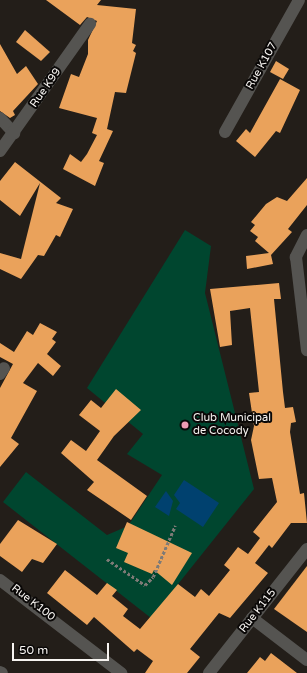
<!DOCTYPE html>
<html>
<head>
<meta charset="utf-8">
<style>
	body { margin:0 }
	#map { position:relative; width:307px; height:673px; overflow:hidden; background:#231e19; font-family:"Varela Round",sans-serif }
	div>[style] { position:absolute }
	.green>* { inset:0; background:#00462f }
	.water>* { inset:0; background:#00416f }
	.building>* { inset:0; background:#eaa25b }
	.path>* { height:2.5px; margin-top:-1.25px; transform-origin:0; background:repeating-linear-gradient(90deg,#7e7a76 0 3px,transparent 0 5px) }
	.street>* { height:12px; margin:-6px; padding:0 6px; transform-origin:6px; border-radius:6px; background:#555451 }
	.dots>* { width:11px; height:11px; translate:-50% -50%; box-sizing:border-box; border:2px solid #0a0807; border-radius:50% }
	span { translate:-50% -50%; white-space:nowrap; text-align:center; line-height:1.15; -webkit-text-stroke:4px #0a0807; paint-order:stroke }
	.street-label { font-size:11px; color:#f7f4f1 }
	.poi-label { font-size:11px; color:#f7f4f1 }
	.left { translate:0 -50%; text-align:left }
	.scale { position:absolute; left:12px; top:643px; width:97px; height:18px; box-sizing:border-box; border:2px solid #f7f4f1; border-top:0; padding-left:5px; font-size:12px; line-height:14px; white-space:nowrap; color:#f7f4f1; -webkit-text-stroke:3px #0a0807; paint-order:stroke }
</style>
</head>
<body>
<div id="map">
	<div class="green">
		<i style="clip-path:polygon(185px 230px,211px 246px,205px 293px,254px 489px,151px 618px,3px 502px,26px 472px,107px 535px,128px 526px,162px 475px,127px 454px,143px 434px,87px 388px)"></i>
	</div>
	<div class="water">
		<i style="clip-path:polygon(184px 480px,219px 503px,203px 527px,176px 509px,180px 503px,174px 495px)"></i>
		<i style="clip-path:polygon(166px 491px,173px 501px,169px 516px,155px 507px)"></i>
	</div>
	<div class="building">
		<i style="clip-path:polygon(46px 0,101px 0,97px 5px,136px 9px,132px 43px,136px 45px,133px 51px,136px 53px,126px 93px,115px 92px,107px 129px,113px 131px,99px 161px,104px 163px,95px 186px,63px 169px,70px 154px,81px 162px,87px 154px,97px 135px,92px 133px,97px 118px,59px 108px,71px 74px,79px 77px,88px 54px,88px 40px,97px 21px,87px 17px,80px 25px)"></i>
		<i style="clip-path:polygon(25px 30px,50px 52px,41px 61px,16px 42px)"></i>
		<i style="clip-path:polygon(0 44px,17px 74px,26px 66px,38px 84px,13px 111px,15px 115px,10px 118px,0 111px)"></i>
		<i style="clip-path:polygon(276px 61px,289px 69px,283px 79px,270px 72px)"></i>
		<i style="clip-path:polygon(280px 79px,300px 90px,280px 133px,276px 131px,255px 157px,236px 141px,246px 129px,250px 133px)"></i>
		<i style="clip-path:polygon(15px 162px,61px 198px,56px 203px,73px 209px,60px 237px,56px 235px,44px 256px,38px 255px,21px 279px,0 269px,0 253px,21px 259px,40px 183px,20px 216px,0 200px,0 181px)"></i>
		<i style="clip-path:polygon(307px 178px,307px 205px,288px 229px,292px 232px,271px 255px,273px 264px,247px 269px,246px 256px,269px 253px,255px 241px,258px 237px,250px 231px,255px 225px,251px 222px,266px 204px,277px 197px,287px 201px)"></i>
		<i style="clip-path:polygon(279px 283px,281px 299px,274px 299px,283px 392px,285px 408px,293px 407px,296px 422px,291px 423px,290px 432px,300px 494px,304px 493px,307px 523px,291px 523px,272px 548px,269px 545px,255px 563px,268px 573px,230px 618px,219px 613px,190px 649px,200px 657px,187px 673px,145px 673px,153px 661px,137px 649px,134px 652px,94px 617px,87px 625px,47px 593px,65px 570px,97px 595px,107px 583px,117px 590px,112px 596px,128px 609px,123px 616px,140px 629px,178px 584px,195px 597px,201px 589px,209px 596px,230px 570px,224px 565px,238px 547px,248px 554px,260px 538px,253px 532px,277px 502px,272px 478px,259px 479px,251px 440px,254px 426px,249px 393px,259px 392px,250px 308px,230px 311px,232px 345px,220px 347px,210px 289px)"></i>
		<i style="clip-path:polygon(40px 323px,57px 332px,52px 339px,56px 342px,47px 354px,61px 366px,53px 376px,38px 363px,23px 383px,37px 391px,11px 438px,19px 444px,0 467px,0 388px,13px 364px,0 357px,0 343px,14px 352px,27px 331px,33px 335px)"></i>
		<i style="clip-path:polygon(116px 389px,141px 410px,114px 436px,97px 460px,147px 496px,131px 520px,87px 490px,94px 482px,61px 453px,71px 440px,86px 451px,100px 431px,79px 415px,91px 400px,101px 408px)"></i>
		<i style="clip-path:polygon(18px 520px,57px 544px,43px 563px,32px 559px,22px 572px,0 556px,0 544px)"></i>
		<i style="clip-path:polygon(127px 522px,192px 553px,172px 585px,154px 570px,152px 574px,124px 562px,128px 553px,116px 548px)"></i>
		<i style="clip-path:polygon(307px 566px,307px 632px,274px 609px)"></i>
		<i style="clip-path:polygon(271px 653px,297px 673px,247px 673px,260px 657px,265px 661px)"></i>
	</div>
	<div class="path">
		<i style="left:107px;top:559px;width:46px;rotate:34.4deg"></i>
		<i style="left:145px;top:585px;width:11px;rotate:-45deg"></i>
		<i style="left:153px;top:577px;width:56px;rotate:-66.7deg"></i>
	</div>
	<div class="street">
		<i style="left:0;top:118px;width:21px;rotate:47deg"></i>
		<i style="left:225px;top:132px;width:151px;rotate:-60.7deg"></i>
		<i style="left:0;top:151px;width:156px;rotate:-54.7deg"></i>
		<i style="left:307px;top:235px;width:25px;rotate:117deg"></i>
		<i style="left:296px;top:257px;width:94px;rotate:83.3deg"></i>
		<i style="left:0;top:374px;width:7px;rotate:-56deg"></i>
		<i style="left:0;top:580px;width:153px;rotate:37.5deg"></i>
		<i style="left:252px;top:618px;width:69px;rotate:37.4deg"></i>
		<i style="left:0;top:672px;width:2px;rotate:27deg"></i>
		<i style="left:209px;top:673px;width:158px;rotate:-51.7deg"></i>
	</div>
	<div class="dots">
		<i style="left:185px;top:425px;background:#f19ab3"></i>
	</div>
	<div class="street-label">
		<span style="left:262px;top:66px;rotate:-61deg">Rue K107</span>
		<span style="left:46px;top:88px;rotate:-55deg">Rue K99</span>
		<span style="left:33px;top:603px;rotate:38deg">Rue K100</span>
		<span style="left:258px;top:611px;rotate:-52deg">Rue K115</span>
	</div>
	<div class="poi-label">
		<span class="left" style="left:193px;top:425px">Club Municipal<br>de Cocody</span>
	</div>
	<div class="scale">50 m</div>
</div>
</body>
</html>
